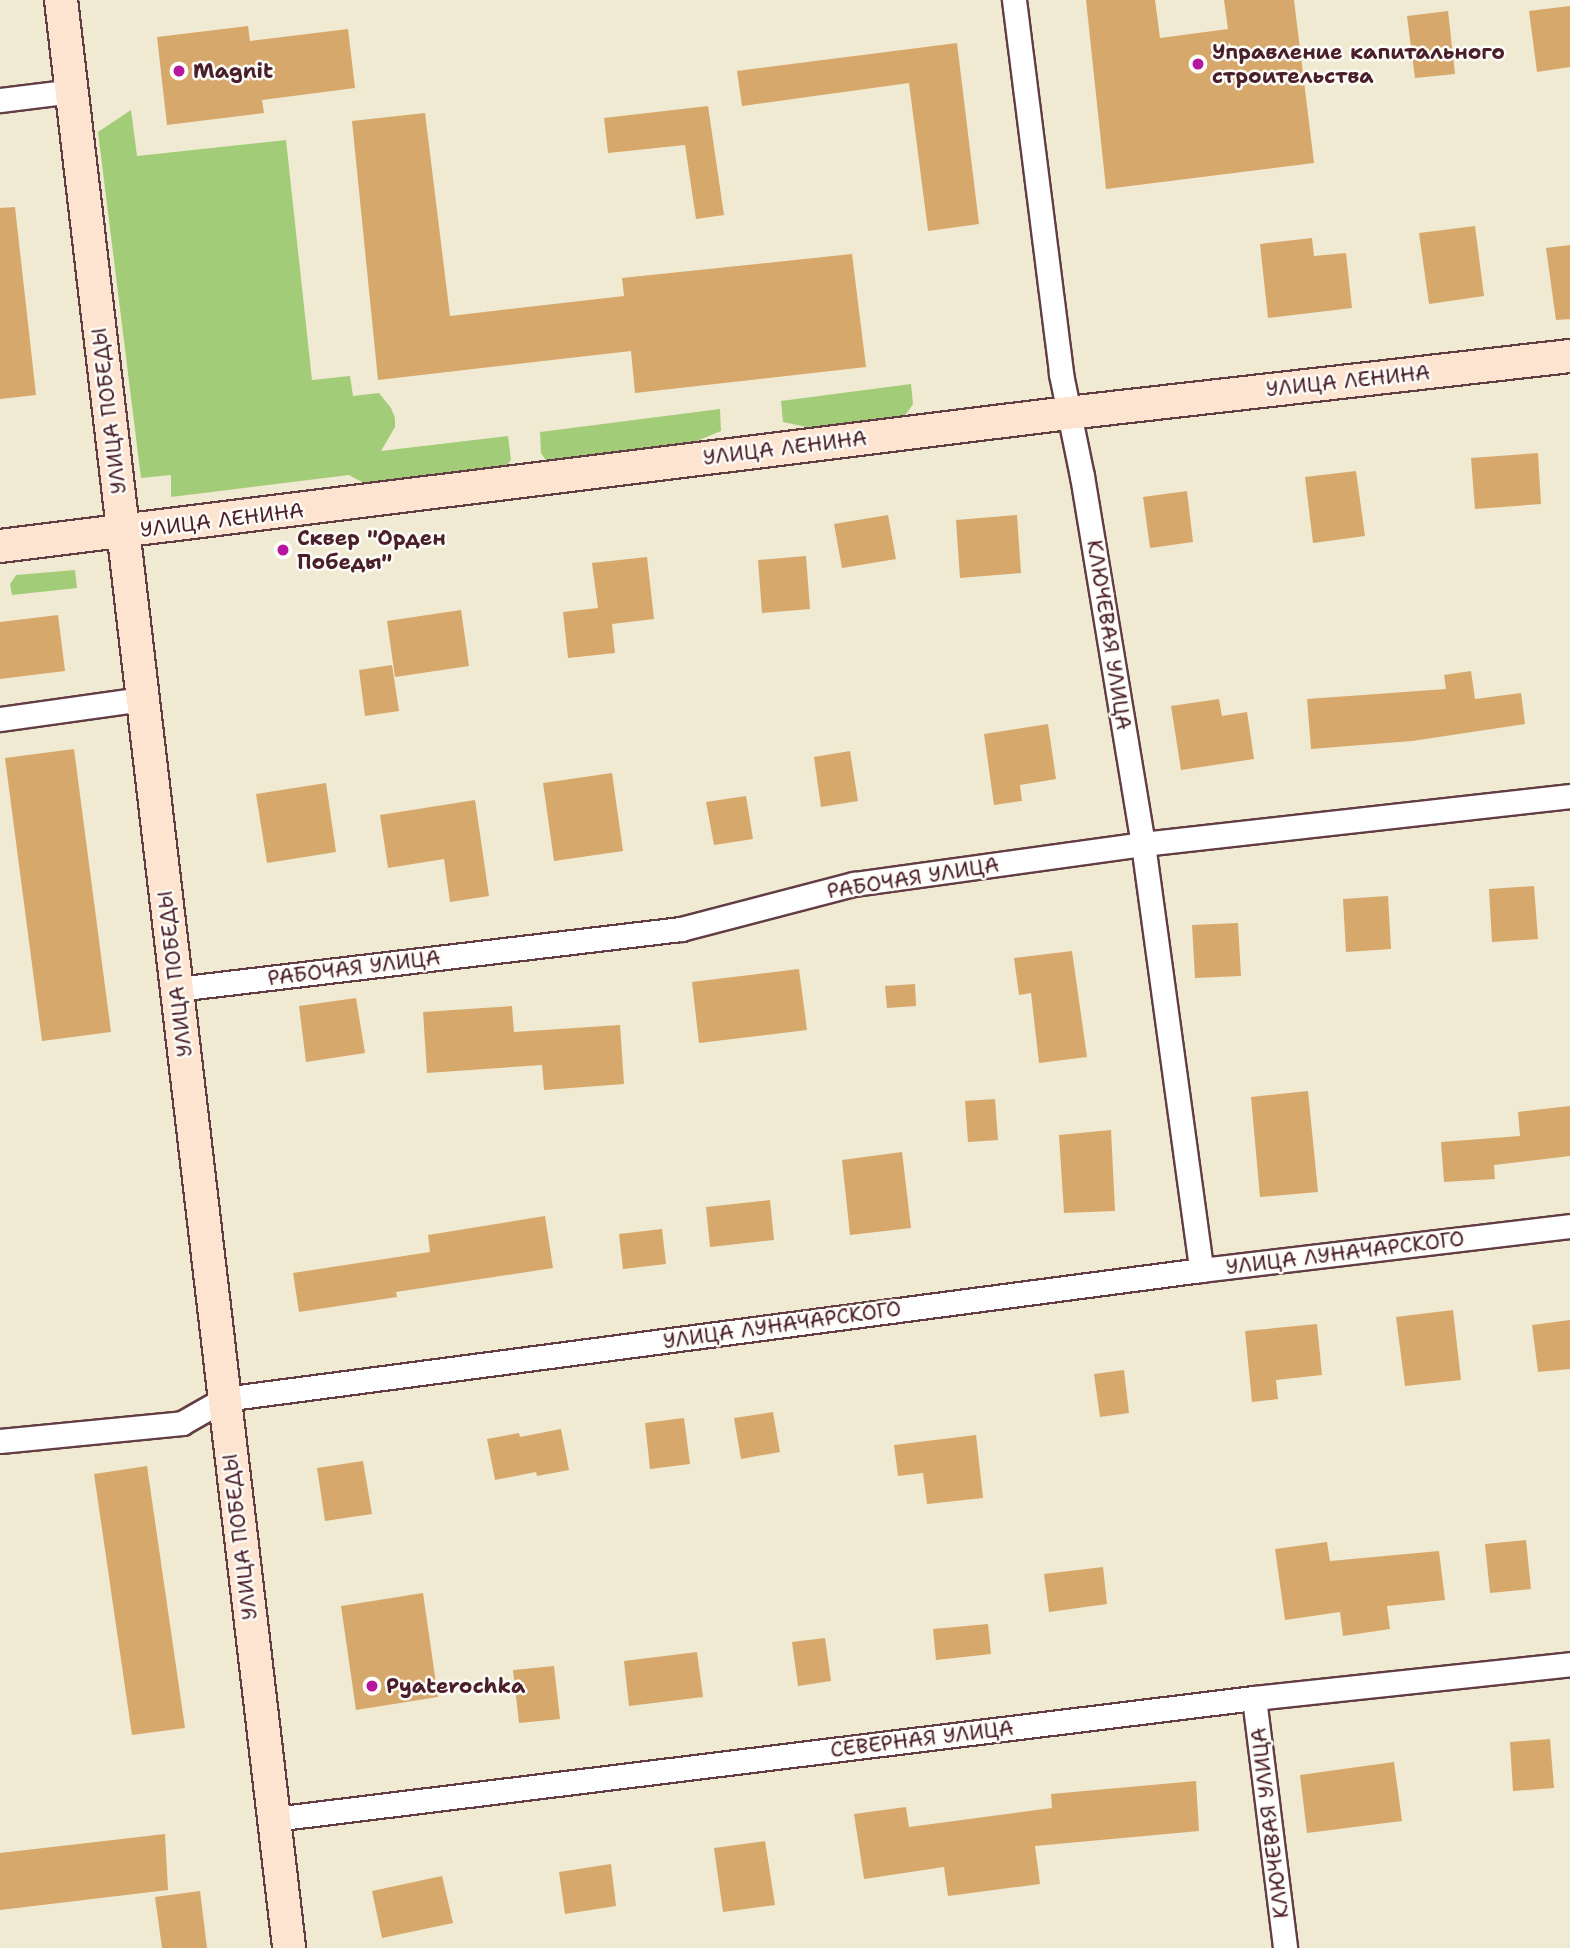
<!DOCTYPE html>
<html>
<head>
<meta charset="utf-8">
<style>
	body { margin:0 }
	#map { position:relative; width:1570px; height:1948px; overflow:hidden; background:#f0ead2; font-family:"Shantell Sans",sans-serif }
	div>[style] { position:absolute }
	.green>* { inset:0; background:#a3cc78 }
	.building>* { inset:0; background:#d7a86c }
	.roads { filter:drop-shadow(2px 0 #633d44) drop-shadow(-2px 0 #633d44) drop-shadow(0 2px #633d44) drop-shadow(0 -2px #633d44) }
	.street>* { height:23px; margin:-11.5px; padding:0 11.5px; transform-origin:11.5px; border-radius:11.5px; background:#fff }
	.secondary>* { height:32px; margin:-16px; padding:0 16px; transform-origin:16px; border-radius:16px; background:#fde4d0 }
	.dots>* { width:19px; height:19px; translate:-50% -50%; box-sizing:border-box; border:4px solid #fdfcf7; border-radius:50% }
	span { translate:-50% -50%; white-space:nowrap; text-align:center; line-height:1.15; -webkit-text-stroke:5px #fdfcf7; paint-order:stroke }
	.poi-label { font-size:21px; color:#4a1f2b; font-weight:700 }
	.left { translate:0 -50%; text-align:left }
	.street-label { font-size:21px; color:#4a1f2b }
</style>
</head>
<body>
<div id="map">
	<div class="green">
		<i style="clip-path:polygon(131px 110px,137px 156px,286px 140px,312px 380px,350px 376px,353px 396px,379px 393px,391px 408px,395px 418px,395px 427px,381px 451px,508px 436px,511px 460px,501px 472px,373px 488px,349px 475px,171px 497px,171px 475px,141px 478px,98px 132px)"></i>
		<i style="clip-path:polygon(911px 384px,913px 404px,902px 420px,825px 431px,783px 422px,781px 401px)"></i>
		<i style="clip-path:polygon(720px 409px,721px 431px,675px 450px,549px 465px,541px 453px,540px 432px)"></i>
		<i style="clip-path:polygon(75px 570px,77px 588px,12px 595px,10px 584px,16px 575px)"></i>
	</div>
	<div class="building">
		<i style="clip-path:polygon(1086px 0,1155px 0,1160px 38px,1228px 29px,1224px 0,1294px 0,1314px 163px,1106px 189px)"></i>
		<i style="clip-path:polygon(1570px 6px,1570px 67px,1537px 72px,1529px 11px)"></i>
		<i style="clip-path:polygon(1448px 11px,1455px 74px,1415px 78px,1407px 16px)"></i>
		<i style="clip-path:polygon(248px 26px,250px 41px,348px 29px,355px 88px,262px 100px,264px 113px,167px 125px,157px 37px)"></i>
		<i style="clip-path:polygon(957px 43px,979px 224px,928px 231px,909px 83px,742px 106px,737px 71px)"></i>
		<i style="clip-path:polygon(708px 106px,724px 215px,696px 219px,685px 145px,608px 153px,604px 118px)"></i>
		<i style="clip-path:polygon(425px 113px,450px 316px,624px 296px,622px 278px,852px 254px,866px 367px,635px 393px,631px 351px,378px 380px,352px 121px)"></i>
		<i style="clip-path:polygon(15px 207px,36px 395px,0 399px,0 208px)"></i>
		<i style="clip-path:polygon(1475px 226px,1484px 296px,1429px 304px,1419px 233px)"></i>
		<i style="clip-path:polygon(1312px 238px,1314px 256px,1346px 253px,1352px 308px,1268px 318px,1260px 244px)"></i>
		<i style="clip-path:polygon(1570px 245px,1570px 319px,1556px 320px,1546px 248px)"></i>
		<i style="clip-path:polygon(1538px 453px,1541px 504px,1475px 509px,1471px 458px)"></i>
		<i style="clip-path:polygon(1356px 471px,1365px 536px,1313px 543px,1305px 477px)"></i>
		<i style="clip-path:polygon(1187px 491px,1193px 542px,1150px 548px,1143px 497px)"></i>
		<i style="clip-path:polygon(888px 515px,896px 559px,842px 568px,834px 524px)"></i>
		<i style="clip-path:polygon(1017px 515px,1021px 573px,960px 578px,956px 520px)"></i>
		<i style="clip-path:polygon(806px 556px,810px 609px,762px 613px,758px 560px)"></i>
		<i style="clip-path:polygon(647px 557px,654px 619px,612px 624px,615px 653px,568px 658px,563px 612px,598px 608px,592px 563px)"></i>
		<i style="clip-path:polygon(461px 610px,469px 666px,395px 677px,387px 621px)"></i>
		<i style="clip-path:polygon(58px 615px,65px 671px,0 679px,0 622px)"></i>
		<i style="clip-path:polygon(392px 665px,399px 711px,365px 716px,359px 670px)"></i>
		<i style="clip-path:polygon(1471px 671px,1475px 699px,1521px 693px,1525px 724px,1412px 741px,1311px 749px,1307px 699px,1446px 689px,1444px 675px)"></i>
		<i style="clip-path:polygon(1219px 699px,1222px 716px,1247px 712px,1254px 759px,1181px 770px,1171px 706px)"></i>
		<i style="clip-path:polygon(1048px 724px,1056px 779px,1020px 785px,1022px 801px,994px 805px,984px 734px)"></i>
		<i style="clip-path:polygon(74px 749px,111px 1032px,42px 1041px,5px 758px)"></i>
		<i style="clip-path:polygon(850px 751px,858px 801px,821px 807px,814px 757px)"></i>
		<i style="clip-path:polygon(612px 773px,623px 851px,554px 861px,543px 783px)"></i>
		<i style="clip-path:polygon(326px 783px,336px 852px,267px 863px,256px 794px)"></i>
		<i style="clip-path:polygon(746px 796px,753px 839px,714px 845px,706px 802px)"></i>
		<i style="clip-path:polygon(475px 800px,489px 896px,450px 902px,444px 859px,388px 868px,380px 815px)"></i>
		<i style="clip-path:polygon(1534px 886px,1538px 939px,1492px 942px,1489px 889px)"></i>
		<i style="clip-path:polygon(1388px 896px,1391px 949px,1346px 952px,1343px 899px)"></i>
		<i style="clip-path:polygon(1238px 923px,1241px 976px,1195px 978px,1192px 925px)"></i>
		<i style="clip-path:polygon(1072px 951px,1087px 1057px,1039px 1063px,1031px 993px,1019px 995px,1014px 958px)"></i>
		<i style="clip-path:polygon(799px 969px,807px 1030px,699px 1043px,692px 982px)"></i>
		<i style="clip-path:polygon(915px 984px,916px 1006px,887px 1008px,885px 986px)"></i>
		<i style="clip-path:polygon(356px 998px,365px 1053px,306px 1062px,299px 1006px)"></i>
		<i style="clip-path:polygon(512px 1006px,514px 1032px,620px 1025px,624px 1084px,544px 1090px,542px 1065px,427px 1073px,423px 1012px)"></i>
		<i style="clip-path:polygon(1308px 1091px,1318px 1192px,1260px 1197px,1251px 1097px)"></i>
		<i style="clip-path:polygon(995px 1099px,998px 1140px,968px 1142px,965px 1101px)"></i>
		<i style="clip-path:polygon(1570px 1106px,1570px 1156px,1494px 1165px,1495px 1179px,1444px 1182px,1441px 1142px,1520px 1136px,1518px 1112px)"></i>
		<i style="clip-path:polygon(1111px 1130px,1115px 1211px,1064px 1213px,1059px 1135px)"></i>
		<i style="clip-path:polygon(902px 1152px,911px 1228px,850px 1235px,842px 1160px)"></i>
		<i style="clip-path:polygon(770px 1200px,774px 1240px,710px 1247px,706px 1207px)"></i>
		<i style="clip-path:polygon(545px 1216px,553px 1268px,396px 1292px,397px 1297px,299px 1312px,293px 1273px,430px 1252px,428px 1235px)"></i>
		<i style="clip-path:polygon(662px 1229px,666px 1264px,623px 1269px,619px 1234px)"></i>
		<i style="clip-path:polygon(1453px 1310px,1461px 1380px,1405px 1386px,1396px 1317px)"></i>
		<i style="clip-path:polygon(1570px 1320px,1570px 1369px,1538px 1372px,1532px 1325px)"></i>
		<i style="clip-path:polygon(1317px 1324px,1322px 1375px,1276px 1380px,1278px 1399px,1252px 1402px,1245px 1331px)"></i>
		<i style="clip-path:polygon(1124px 1370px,1129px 1413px,1100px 1417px,1094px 1374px)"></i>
		<i style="clip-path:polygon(773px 1412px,780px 1452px,741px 1459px,734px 1418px)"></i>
		<i style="clip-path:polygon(684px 1418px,690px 1464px,650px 1469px,645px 1423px)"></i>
		<i style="clip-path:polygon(561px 1429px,569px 1470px,537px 1476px,536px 1472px,495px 1480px,487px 1439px,519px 1433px,520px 1437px)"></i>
		<i style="clip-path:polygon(976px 1435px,983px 1498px,927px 1504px,923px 1473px,898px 1476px,894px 1445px)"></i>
		<i style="clip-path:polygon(363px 1461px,372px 1514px,325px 1521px,317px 1468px)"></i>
		<i style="clip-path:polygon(147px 1466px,185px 1728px,132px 1735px,94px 1474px)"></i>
		<i style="clip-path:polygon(1526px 1540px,1531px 1589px,1490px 1593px,1485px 1544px)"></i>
		<i style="clip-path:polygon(1327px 1542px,1330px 1561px,1439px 1551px,1445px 1600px,1387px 1606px,1390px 1629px,1343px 1636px,1340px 1612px,1285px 1620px,1275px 1549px)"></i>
		<i style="clip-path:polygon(1103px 1567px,1107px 1604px,1049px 1612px,1044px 1574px)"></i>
		<i style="clip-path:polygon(423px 1593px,438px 1697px,356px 1710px,341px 1606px)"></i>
		<i style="clip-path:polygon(988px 1624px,991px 1654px,936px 1660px,933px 1629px)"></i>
		<i style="clip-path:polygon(825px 1638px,831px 1681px,798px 1686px,792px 1642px)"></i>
		<i style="clip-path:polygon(697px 1652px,703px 1697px,629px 1706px,624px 1661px)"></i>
		<i style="clip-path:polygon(554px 1666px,560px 1719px,519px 1723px,513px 1670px)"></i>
		<i style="clip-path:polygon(1550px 1739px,1554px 1788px,1513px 1791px,1510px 1742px)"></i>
		<i style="clip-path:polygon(1394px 1762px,1402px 1821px,1307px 1833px,1300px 1775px)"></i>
		<i style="clip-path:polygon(1196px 1781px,1199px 1831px,1035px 1846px,1040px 1884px,948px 1896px,944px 1867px,864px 1879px,854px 1814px,906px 1807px,909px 1827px,1052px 1808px,1051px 1794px)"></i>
		<i style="clip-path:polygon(165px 1834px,168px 1890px,0 1910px,0 1853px)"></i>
		<i style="clip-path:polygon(765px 1841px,775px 1905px,723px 1912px,714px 1848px)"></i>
		<i style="clip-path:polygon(611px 1864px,616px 1906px,565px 1914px,559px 1872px)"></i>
		<i style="clip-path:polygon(442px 1876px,453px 1923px,382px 1938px,372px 1891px)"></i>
		<i style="clip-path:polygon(200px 1891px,207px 1948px,162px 1948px,155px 1897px)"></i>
	</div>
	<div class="roads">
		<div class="street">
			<i style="left:1014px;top:0;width:377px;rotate:82.8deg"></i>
			<i style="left:1061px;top:374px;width:104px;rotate:78.4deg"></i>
			<i style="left:1082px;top:476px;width:373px;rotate:80.6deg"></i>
			<i style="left:1143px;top:844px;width:430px;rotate:82.2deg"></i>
			<i style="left:0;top:100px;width:73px;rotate:-7.1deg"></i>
			<i style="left:0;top:719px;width:143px;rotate:-8deg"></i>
			<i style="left:177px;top:989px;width:508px;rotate:-6.79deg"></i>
			<i style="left:681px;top:929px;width:179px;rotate:-14.6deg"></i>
			<i style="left:854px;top:884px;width:292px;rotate:-7.9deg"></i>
			<i style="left:1143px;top:844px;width:430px;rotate:-6.4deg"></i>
			<i style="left:0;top:1441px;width:183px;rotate:-5.6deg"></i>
			<i style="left:182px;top:1423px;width:48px;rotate:-29.7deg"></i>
			<i style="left:224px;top:1399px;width:985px;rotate:-7.52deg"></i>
			<i style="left:1201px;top:1270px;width:372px;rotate:-6.8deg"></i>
			<i style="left:1254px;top:1698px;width:252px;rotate:82.9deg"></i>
			<i style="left:274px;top:1819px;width:987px;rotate:-7.04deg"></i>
			<i style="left:1254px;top:1698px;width:318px;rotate:-6.1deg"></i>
		</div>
		<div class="secondary">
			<i style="left:61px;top:0;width:1961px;rotate:83.32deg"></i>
			<i style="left:0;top:546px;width:1076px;rotate:-7.1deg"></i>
			<i style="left:1068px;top:413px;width:505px;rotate:-6.48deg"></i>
		</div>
	</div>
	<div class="dots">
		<i style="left:1198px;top:64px;background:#b5179e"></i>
		<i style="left:179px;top:71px;background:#b5179e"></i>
		<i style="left:283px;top:550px;background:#b5179e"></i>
		<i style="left:372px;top:1686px;background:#b5179e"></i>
	</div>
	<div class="poi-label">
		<span class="left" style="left:1212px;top:64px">Управление капитального<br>строительства</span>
		<span class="left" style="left:193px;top:71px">Magnit</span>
		<span class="left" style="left:297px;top:550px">Сквер "Орден<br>Победы"</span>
		<span class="left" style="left:386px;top:1686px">Pyaterochka</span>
	</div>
	<div class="street-label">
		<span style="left:1348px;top:381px;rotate:-6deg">УЛИЦА ЛЕНИНА</span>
		<span style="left:109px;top:411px;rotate:-97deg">УЛИЦА ПОБЕДЫ</span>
		<span style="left:785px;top:448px;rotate:-7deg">УЛИЦА ЛЕНИНА</span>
		<span style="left:222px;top:520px;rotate:-7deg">УЛИЦА ЛЕНИНА</span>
		<span style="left:1109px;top:635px;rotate:81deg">КЛЮЧЕВАЯ УЛИЦА</span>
		<span style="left:913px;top:878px;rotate:-9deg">РАБОЧАЯ УЛИЦА</span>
		<span style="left:354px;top:968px;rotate:-7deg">РАБОЧАЯ УЛИЦА</span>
		<span style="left:175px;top:974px;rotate:-97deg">УЛИЦА ПОБЕДЫ</span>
		<span style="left:1345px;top:1253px;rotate:-7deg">УЛИЦА ЛУНАЧАРСКОГО</span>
		<span style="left:782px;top:1325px;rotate:-8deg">УЛИЦА ЛУНАЧАРСКОГО</span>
		<span style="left:240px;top:1537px;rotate:-97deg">УЛИЦА ПОБЕДЫ</span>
		<span style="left:922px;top:1739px;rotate:-7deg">СЕВЕРНАЯ УЛИЦА</span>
		<span style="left:1270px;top:1823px;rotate:-97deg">КЛЮЧЕВАЯ УЛИЦА</span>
	</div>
</div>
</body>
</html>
